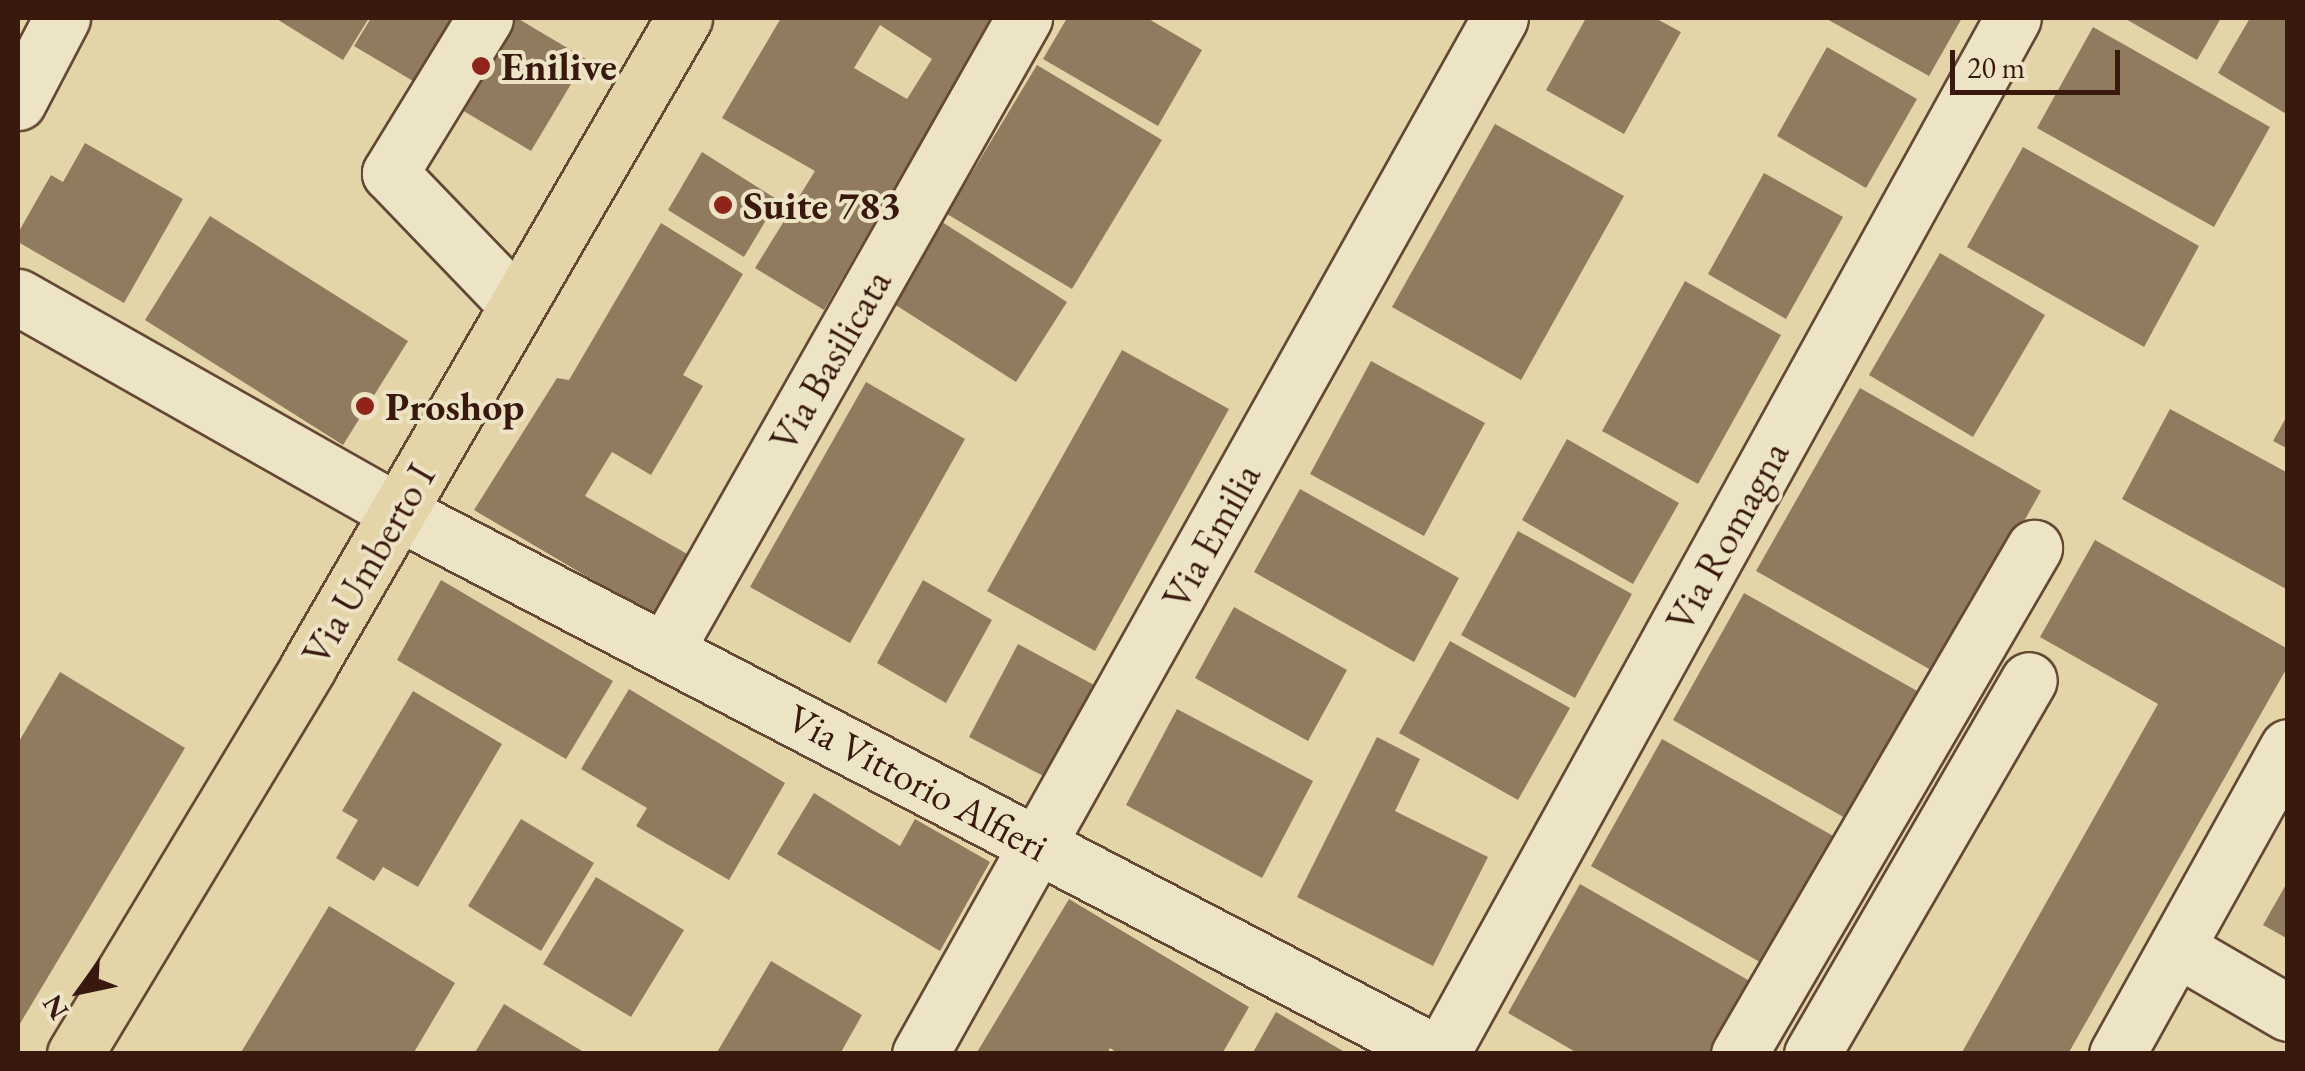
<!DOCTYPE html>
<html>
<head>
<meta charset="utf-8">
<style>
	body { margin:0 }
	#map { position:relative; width:2305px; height:1071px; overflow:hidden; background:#e3d5a8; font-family:"EB Garamond",serif }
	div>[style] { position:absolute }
	.building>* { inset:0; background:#917b5e }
	.roads { filter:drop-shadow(2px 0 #644834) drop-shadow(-2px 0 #644834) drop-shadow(0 2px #644834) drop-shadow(0 -2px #644834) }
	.minor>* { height:55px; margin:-27.5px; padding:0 27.5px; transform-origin:27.5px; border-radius:27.5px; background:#ede4c6 }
	.major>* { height:55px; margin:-27.5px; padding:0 27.5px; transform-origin:27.5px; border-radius:27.5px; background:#e3d5a8 }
	.dots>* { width:28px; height:28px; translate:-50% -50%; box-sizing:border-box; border:5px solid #ede4c6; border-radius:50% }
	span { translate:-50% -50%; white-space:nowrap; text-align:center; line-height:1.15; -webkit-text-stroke:8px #ede4c6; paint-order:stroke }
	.poi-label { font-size:40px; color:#39190e; font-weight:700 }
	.left { translate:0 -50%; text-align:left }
	.street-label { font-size:40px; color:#39190e }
	.frame { position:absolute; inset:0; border:20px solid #39190e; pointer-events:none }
	.north { position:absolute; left:30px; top:941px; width:100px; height:100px; -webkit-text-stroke:8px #ede4c6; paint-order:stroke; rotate:237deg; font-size:28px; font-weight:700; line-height:40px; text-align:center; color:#39190e }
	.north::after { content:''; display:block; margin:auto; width:35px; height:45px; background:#39190e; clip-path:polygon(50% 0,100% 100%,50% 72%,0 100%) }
	.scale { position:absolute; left:1950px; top:50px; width:170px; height:45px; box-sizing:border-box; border:5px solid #39190e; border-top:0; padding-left:12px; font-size:30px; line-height:35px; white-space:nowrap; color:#39190e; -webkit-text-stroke:8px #ede4c6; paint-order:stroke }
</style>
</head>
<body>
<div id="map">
	<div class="building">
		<i style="clip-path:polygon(275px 18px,369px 18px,343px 60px)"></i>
		<i style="clip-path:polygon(371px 18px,517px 18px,586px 59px,531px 151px,354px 46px)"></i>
		<i style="clip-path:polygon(evenodd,781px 18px,993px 18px,824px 310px,755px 268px,815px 171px,722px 118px,781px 18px,880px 25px,932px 59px,907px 99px,854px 68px,880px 25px)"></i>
		<i style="clip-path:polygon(1067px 18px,1147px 18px,1202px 50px,1158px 126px,1043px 59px)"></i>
		<i style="clip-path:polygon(1586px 18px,1655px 18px,1681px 32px,1624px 134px,1546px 90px)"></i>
		<i style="clip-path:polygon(1825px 18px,1962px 18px,1929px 76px)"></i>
		<i style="clip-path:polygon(2124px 18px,2221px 18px,2197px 60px)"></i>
		<i style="clip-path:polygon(2250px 18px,2288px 18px,2288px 115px,2218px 73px)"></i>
		<i style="clip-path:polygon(2093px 27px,2270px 127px,2214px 227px,2037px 128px)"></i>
		<i style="clip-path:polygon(1827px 47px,1917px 99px,1866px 188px,1777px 136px)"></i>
		<i style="clip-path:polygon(1037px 65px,1162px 140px,1072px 289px,947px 214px)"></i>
		<i style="clip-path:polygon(1495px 124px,1624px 196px,1521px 380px,1392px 307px)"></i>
		<i style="clip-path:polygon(85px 143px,183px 199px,124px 303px,18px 242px,18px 233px,51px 175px,63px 182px)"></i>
		<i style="clip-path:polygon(2023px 147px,2199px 246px,2144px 347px,1967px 247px)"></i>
		<i style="clip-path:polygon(702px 152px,778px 200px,744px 257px,668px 210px)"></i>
		<i style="clip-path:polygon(1764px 173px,1843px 217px,1786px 319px,1708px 274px)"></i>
		<i style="clip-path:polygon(210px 216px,408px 341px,343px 445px,145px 320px)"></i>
		<i style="clip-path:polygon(942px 222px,1067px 302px,1016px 382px,891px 302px)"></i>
		<i style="clip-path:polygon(661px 223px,743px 274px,683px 375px,703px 386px,651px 475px,612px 452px,585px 496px,689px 555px,654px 616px,474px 510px,557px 378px,569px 380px)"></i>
		<i style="clip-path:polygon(1940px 253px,2045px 315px,1973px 437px,1869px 375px)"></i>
		<i style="clip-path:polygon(1685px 281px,1781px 335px,1698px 484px,1602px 431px)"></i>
		<i style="clip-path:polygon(1122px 350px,1229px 409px,1095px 651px,987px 591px)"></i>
		<i style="clip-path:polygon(1371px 361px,1485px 423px,1424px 536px,1310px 474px)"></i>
		<i style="clip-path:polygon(866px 382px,965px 439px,850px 643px,750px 587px)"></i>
		<i style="clip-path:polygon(1860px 388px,2041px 491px,1938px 674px,1756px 571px)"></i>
		<i style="clip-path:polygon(2170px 409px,2288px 473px,2288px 590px,2122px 499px)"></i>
		<i style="clip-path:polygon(2288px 414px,2288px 449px,2273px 441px)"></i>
		<i style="clip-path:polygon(1567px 439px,1679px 503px,1633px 584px,1522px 520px)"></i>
		<i style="clip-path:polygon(1300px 489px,1459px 578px,1414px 662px,1254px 572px)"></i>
		<i style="clip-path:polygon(1518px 531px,1632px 594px,1575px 698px,1461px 635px)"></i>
		<i style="clip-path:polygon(2095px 540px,2288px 649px,2288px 666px,2068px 1054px,1961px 1054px,2158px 704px,2040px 637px)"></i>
		<i style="clip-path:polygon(441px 580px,613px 681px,566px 759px,397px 660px)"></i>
		<i style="clip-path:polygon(923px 580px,992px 620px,946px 703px,877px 663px)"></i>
		<i style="clip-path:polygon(1744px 593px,1926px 696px,1854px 823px,1673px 720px)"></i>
		<i style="clip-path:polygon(1234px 607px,1347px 670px,1308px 741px,1195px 678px)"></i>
		<i style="clip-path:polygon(1450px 641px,1570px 708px,1518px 800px,1399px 733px)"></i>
		<i style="clip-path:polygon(1018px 644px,1096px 686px,1047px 778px,969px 737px)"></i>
		<i style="clip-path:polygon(60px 672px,185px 748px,18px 1027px,18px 743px)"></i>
		<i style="clip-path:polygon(629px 689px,785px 783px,729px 880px,636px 826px,647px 808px,581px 769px)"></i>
		<i style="clip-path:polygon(413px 691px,502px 744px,418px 887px,383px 867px,374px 881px,336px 858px,358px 820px,342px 811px)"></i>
		<i style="clip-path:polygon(1177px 709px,1313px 781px,1262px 878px,1126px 805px)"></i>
		<i style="clip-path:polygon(1377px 737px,1420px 759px,1395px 811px,1488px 857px,1433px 966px,1297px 897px)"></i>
		<i style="clip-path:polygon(1662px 739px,1844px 842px,1772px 969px,1591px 866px)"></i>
		<i style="clip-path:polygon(814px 793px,900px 846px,915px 819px,990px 862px,940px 951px,777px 854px)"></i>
		<i style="clip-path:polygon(521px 819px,594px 863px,541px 951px,468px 906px)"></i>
		<i style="clip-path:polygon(596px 877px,684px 930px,631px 1017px,543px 964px)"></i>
		<i style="clip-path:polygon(2288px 881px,2288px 939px,2263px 925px)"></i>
		<i style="clip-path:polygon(1580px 884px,1762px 988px,1725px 1054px,1579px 1054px,1508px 1013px)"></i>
		<i style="clip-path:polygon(1069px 899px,1249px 1007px,1222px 1054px,1119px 1054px,1110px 1048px,1107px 1054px,976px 1054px)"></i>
		<i style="clip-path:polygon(329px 906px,455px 983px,413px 1054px,240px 1054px)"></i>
		<i style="clip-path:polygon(771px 961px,862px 1015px,840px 1054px,716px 1054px)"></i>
		<i style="clip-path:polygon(504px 1004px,587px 1054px,474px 1054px)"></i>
		<i style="clip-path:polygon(1276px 1012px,1348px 1054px,1252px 1054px)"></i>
	</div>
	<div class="roads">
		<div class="minor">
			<i style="left:485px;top:18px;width:182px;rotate:121.5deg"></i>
			<i style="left:390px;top:173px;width:183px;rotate:46.1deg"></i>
			<i style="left:18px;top:102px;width:95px;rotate:-62.4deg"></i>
			<i style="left:18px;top:297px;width:437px;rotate:29.5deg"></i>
			<i style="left:398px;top:512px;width:1173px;rotate:27.53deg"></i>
			<i style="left:665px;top:651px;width:728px;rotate:-60.44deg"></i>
			<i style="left:2178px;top:949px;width:127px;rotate:30.2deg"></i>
			<i style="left:920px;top:1054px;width:1187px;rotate:-60.76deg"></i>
			<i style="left:1441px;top:1054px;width:1183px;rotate:-61.1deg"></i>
			<i style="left:1739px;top:1054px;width:586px;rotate:-59.76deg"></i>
			<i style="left:1812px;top:1054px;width:432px;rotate:-59.9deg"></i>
			<i style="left:2117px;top:1054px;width:351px;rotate:-60.9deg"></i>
		</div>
		<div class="major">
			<i style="left:75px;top:1054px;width:452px;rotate:-58.9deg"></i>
			<i style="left:308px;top:667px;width:750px;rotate:-59.91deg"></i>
		</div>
	</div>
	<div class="dots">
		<i style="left:481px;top:66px;background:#8f2418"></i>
		<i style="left:723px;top:205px;background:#8f2418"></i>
		<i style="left:365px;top:406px;background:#8f2418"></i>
	</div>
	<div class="poi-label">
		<span class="left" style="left:501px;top:66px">Enilive</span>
		<span class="left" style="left:743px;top:205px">Suite 783</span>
		<span class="left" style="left:385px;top:406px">Proshop</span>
	</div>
	<div class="street-label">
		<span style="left:830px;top:360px;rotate:-60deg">Via Basilicata</span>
		<span style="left:1211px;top:536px;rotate:-61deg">Via Emilia</span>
		<span style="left:1727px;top:536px;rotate:-61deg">Via Romagna</span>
		<span style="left:368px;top:564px;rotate:-60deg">Via Umberto I</span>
		<span style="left:918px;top:782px;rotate:28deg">Via Vittorio Alfieri</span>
	</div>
	<div class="frame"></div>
	<div class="north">N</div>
	<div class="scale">20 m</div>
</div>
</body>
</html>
